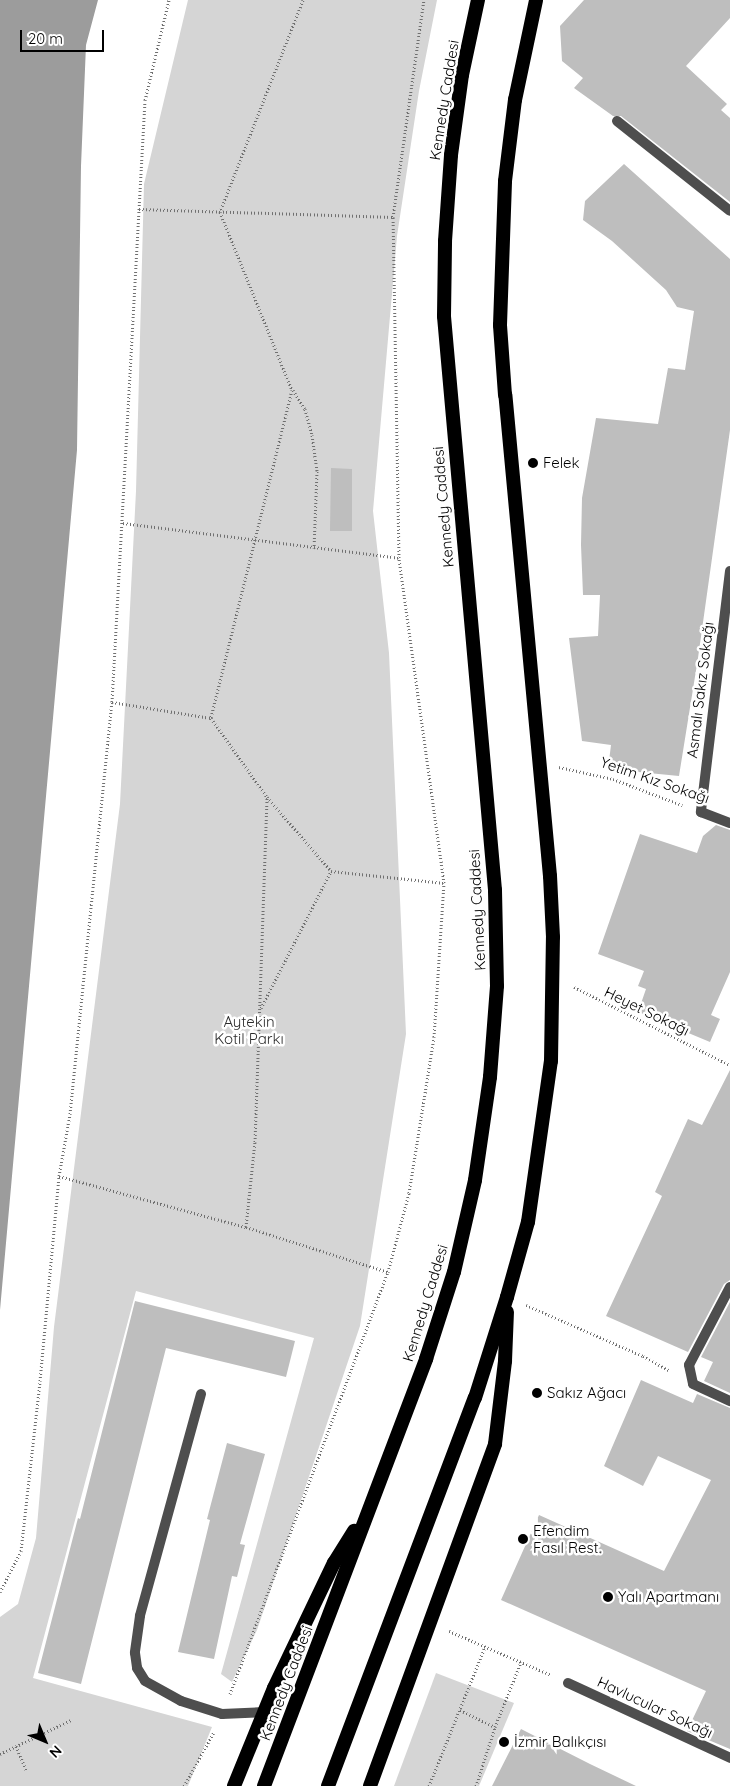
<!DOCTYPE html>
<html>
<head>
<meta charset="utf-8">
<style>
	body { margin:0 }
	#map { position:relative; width:730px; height:1786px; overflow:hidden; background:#fff; font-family:Quicksand,sans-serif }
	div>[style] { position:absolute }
	.green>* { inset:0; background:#d5d5d5 }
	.water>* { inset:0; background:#9c9c9c }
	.building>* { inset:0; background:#bebebe }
	.path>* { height:3px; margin-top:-1.5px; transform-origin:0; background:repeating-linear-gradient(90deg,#707070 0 1px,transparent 0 3.5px) }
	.service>* { height:10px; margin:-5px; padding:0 5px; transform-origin:5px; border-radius:5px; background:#4e4e4e }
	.minor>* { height:10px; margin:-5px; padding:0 5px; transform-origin:5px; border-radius:5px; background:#4e4e4e }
	.trunk>* { height:14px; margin:-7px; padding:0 7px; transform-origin:7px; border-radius:7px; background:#000 }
	.dots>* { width:14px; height:14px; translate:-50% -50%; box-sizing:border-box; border:2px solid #fff; border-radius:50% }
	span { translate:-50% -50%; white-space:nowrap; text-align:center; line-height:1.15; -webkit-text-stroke:5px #fff; paint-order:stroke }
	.street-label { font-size:15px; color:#000 }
	.poi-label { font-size:15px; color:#000 }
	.left { translate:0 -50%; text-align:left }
	.park-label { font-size:15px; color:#2c2c2c }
	.north { position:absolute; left:20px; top:1716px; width:50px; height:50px; -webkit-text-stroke:4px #fff; paint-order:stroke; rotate:135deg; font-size:14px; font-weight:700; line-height:20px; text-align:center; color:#000 }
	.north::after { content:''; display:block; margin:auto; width:18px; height:22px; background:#000; clip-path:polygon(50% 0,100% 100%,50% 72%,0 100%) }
	.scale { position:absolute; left:20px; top:30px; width:84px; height:22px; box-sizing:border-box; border:2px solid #000; border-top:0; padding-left:6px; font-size:15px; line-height:18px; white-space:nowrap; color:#000; -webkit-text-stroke:4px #fff; paint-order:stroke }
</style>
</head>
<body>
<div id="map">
	<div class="green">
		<i style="clip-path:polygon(188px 0,437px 0,419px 91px,397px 236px,373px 511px,389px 653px,406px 1034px,360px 1326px,257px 1630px,232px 1682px,221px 1674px,314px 1338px,136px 1291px,33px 1678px,212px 1727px,188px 1786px,0 1786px,0 1617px,18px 1604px,36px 1538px,54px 1327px,120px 804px,136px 491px,144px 184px)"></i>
		<i style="clip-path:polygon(436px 1673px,514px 1703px,479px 1786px,394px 1786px)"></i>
	</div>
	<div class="water">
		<i style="clip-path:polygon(0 0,98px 0,86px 45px,81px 166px,77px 450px,0 1310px)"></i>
	</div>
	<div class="building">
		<i style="clip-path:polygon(584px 0,730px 0,730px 18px,686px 66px,727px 104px,721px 110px,730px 118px,730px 202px,621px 116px,613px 116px,574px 88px,583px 78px,562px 61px,560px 26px)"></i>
		<i style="clip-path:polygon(624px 164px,730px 259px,730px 430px,698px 658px,679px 776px,608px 769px,611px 745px,582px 741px,569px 638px,598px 636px,600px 595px,583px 595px,581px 545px,582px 498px,596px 418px,658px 424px,668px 368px,685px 370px,694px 311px,677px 307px,666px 290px,612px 241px,583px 220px,585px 201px)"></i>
		<i style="clip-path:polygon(331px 468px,352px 469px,352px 531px,330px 531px)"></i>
		<i style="clip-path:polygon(716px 825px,730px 830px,730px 972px,711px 1015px,720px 1019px,710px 1042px,638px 1012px,646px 989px,638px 986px,644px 971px,598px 954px,640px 834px,697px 853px,703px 836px)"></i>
		<i style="clip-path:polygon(730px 1070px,730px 1280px,724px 1284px,688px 1352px,606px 1316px,662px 1196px,655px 1192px,688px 1119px,702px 1125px)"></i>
		<i style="clip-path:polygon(135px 1301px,295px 1341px,286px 1377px,166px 1348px,81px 1684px,38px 1673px,78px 1518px,80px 1519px)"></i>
		<i style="clip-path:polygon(730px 1302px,730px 1393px,704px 1381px,713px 1362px,701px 1357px)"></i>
		<i style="clip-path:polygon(641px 1380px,693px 1403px,697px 1394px,730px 1408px,730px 1749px,687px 1731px,706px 1691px,501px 1600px,539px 1515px,664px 1571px,711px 1480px,658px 1456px,643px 1486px,604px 1466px)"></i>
		<i style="clip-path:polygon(227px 1443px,265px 1454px,240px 1544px,245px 1545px,237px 1577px,232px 1576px,214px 1659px,178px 1652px,210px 1520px,207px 1519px)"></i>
		<i style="clip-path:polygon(521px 1729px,590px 1764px,636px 1786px,492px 1786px)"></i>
	</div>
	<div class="path">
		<i style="left:303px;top:0;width:228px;rotate:111.4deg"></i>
		<i style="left:220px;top:212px;width:192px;rotate:68deg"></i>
		<i style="left:292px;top:390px;width:338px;rotate:103.9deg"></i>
		<i style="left:211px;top:718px;width:97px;rotate:54.7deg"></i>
		<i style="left:267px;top:797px;width:98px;rotate:49.1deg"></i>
		<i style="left:331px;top:871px;width:114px;rotate:6.1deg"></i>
		<i style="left:139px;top:209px;width:254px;rotate:1.8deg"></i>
		<i style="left:293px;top:390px;width:22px;rotate:58deg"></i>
		<i style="left:305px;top:409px;width:27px;rotate:75deg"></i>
		<i style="left:312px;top:435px;width:36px;rotate:82deg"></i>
		<i style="left:317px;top:471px;width:77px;rotate:92.2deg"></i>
		<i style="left:123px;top:523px;width:278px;rotate:7.2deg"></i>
		<i style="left:112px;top:702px;width:100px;rotate:9.2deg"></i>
		<i style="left:559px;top:767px;width:55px;rotate:12.5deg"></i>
		<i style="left:613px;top:779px;width:74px;rotate:20.6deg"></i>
		<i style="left:574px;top:987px;width:174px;rotate:26.6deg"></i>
		<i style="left:261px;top:1008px;width:154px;rotate:-62.9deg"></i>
		<i style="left:59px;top:1176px;width:194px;rotate:15.3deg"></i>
		<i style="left:246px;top:1227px;width:149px;rotate:17.6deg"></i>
		<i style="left:246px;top:1227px;width:85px;rotate:-84deg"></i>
		<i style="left:255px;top:1142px;width:345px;rotate:-88deg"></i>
		<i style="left:526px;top:1305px;width:128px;rotate:23.6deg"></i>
		<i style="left:643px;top:1356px;width:31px;rotate:29deg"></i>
		<i style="left:0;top:1592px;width:46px;rotate:-62.9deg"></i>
		<i style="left:21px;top:1551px;width:171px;rotate:-83.6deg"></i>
		<i style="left:40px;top:1381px;width:206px;rotate:-84.7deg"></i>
		<i style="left:59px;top:1176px;width:63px;rotate:-79.9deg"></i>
		<i style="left:70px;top:1114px;width:414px;rotate:-84.2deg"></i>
		<i style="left:112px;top:702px;width:603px;rotate:-86.86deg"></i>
		<i style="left:145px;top:100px;width:103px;rotate:-76.5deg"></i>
		<i style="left:449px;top:1631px;width:111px;rotate:23.3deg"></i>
		<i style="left:230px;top:1694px;width:451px;rotate:-69.5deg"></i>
		<i style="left:388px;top:1272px;width:82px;rotate:-75.1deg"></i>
		<i style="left:409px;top:1193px;width:158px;rotate:-80.9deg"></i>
		<i style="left:434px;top:1037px;width:154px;rotate:-86.3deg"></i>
		<i style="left:444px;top:883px;width:328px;rotate:-97.9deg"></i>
		<i style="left:399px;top:558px;width:341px;rotate:-91deg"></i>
		<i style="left:393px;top:217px;width:219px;rotate:-81.9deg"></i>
		<i style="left:460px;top:1710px;width:39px;rotate:26deg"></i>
		<i style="left:16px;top:1746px;width:26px;rotate:67deg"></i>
		<i style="left:0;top:1754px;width:79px;rotate:-25.6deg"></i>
		<i style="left:184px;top:1786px;width:62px;rotate:-60.9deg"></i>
		<i style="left:429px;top:1786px;width:150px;rotate:-68.1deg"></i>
		<i style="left:476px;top:1786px;width:62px;rotate:-72.1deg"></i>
		<i style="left:495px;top:1727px;width:70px;rotate:-68.2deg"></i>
	</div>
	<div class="service">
		<i style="left:201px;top:1394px;width:230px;rotate:105.4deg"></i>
		<i style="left:140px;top:1616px;width:37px;rotate:98deg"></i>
		<i style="left:135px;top:1653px;width:15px;rotate:82deg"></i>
		<i style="left:137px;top:1668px;width:15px;rotate:58deg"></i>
		<i style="left:145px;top:1681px;width:41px;rotate:29.1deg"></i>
		<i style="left:181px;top:1701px;width:43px;rotate:17.6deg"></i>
		<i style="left:222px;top:1714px;width:42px;rotate:-2.7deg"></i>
	</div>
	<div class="minor">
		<i style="left:617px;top:121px;width:144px;rotate:38.5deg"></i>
		<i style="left:730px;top:571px;width:243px;rotate:96.9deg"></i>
		<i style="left:701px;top:812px;width:31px;rotate:21deg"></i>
		<i style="left:730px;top:1287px;width:88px;rotate:117.7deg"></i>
		<i style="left:689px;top:1365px;width:19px;rotate:78deg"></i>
		<i style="left:693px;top:1384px;width:41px;rotate:24.7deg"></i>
		<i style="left:568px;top:1683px;width:179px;rotate:24.8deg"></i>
	</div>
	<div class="trunk">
		<i style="left:234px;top:1786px;width:106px;rotate:-67.8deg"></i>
		<i style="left:274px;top:1688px;width:139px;rotate:-64.4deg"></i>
		<i style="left:334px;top:1563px;width:38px;rotate:-58deg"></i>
		<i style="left:264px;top:1786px;width:457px;rotate:-69.2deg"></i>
		<i style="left:426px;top:1359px;width:91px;rotate:-72.2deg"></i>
		<i style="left:454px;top:1272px;width:94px;rotate:-77.1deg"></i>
		<i style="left:475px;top:1180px;width:104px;rotate:-81.7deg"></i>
		<i style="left:490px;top:1077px;width:91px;rotate:-85.6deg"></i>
		<i style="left:497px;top:986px;width:96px;rotate:-91.2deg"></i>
		<i style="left:495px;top:890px;width:576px;rotate:-95.08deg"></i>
		<i style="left:444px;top:316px;width:75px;rotate:-89.2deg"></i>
		<i style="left:445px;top:241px;width:86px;rotate:-86deg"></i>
		<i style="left:451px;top:155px;width:81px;rotate:-82.2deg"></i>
		<i style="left:462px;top:75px;width:77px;rotate:-78deg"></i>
		<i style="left:328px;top:1786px;width:415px;rotate:-69.3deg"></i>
		<i style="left:475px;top:1398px;width:106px;rotate:-72.4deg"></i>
		<i style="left:507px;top:1297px;width:78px;rotate:-74.4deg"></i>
		<i style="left:528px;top:1222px;width:163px;rotate:-81.9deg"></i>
		<i style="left:551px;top:1061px;width:124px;rotate:-89.1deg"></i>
		<i style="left:553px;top:937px;width:61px;rotate:-92.8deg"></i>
		<i style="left:550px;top:876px;width:483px;rotate:-95.3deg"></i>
		<i style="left:505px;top:395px;width:70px;rotate:-94.1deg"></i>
		<i style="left:500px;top:325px;width:144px;rotate:-88deg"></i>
		<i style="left:505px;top:181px;width:82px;rotate:-83deg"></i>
		<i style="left:515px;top:100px;width:102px;rotate:-78.1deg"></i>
		<i style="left:370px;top:1786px;width:364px;rotate:-69.9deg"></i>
		<i style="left:495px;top:1444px;width:84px;rotate:-83.1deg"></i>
		<i style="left:505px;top:1361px;width:49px;rotate:-87.7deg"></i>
	</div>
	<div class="dots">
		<i style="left:533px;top:463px;background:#000"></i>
		<i style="left:537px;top:1393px;background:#000"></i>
		<i style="left:523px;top:1539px;background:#000"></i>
		<i style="left:608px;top:1597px;background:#000"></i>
		<i style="left:504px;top:1742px;background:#000"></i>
	</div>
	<div class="street-label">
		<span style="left:444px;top:100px;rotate:-81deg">Kennedy Caddesi</span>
		<span style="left:443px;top:507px;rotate:-95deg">Kennedy Caddesi</span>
		<span style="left:700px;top:690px;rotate:-83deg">Asmalı Sakız Sokağı</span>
		<span style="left:655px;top:780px;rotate:19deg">Yetim Kız Sokağı</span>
		<span style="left:477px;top:910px;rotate:-93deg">Kennedy Caddesi</span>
		<span style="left:647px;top:1011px;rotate:26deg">Heyet Sokağı</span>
		<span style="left:425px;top:1303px;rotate:-73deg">Kennedy Caddesi</span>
		<span style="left:286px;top:1683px;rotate:-69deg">Kennedy Caddesi</span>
		<span style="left:655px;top:1707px;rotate:25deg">Havlucular Sokağı</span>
	</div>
	<div class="poi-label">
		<span class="left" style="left:543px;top:463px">Felek</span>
		<span class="left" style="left:547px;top:1393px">Sakız Ağacı</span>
		<span class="left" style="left:533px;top:1539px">Efendim<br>Fasıl Rest.</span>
		<span class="left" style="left:618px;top:1597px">Yalı Apartmanı</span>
		<span class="left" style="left:514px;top:1742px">İzmir Balıkçısı</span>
	</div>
	<div class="park-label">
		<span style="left:249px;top:1030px">Aytekin<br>Kotil Parkı</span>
	</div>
	<div class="north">N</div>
	<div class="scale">20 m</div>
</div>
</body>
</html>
